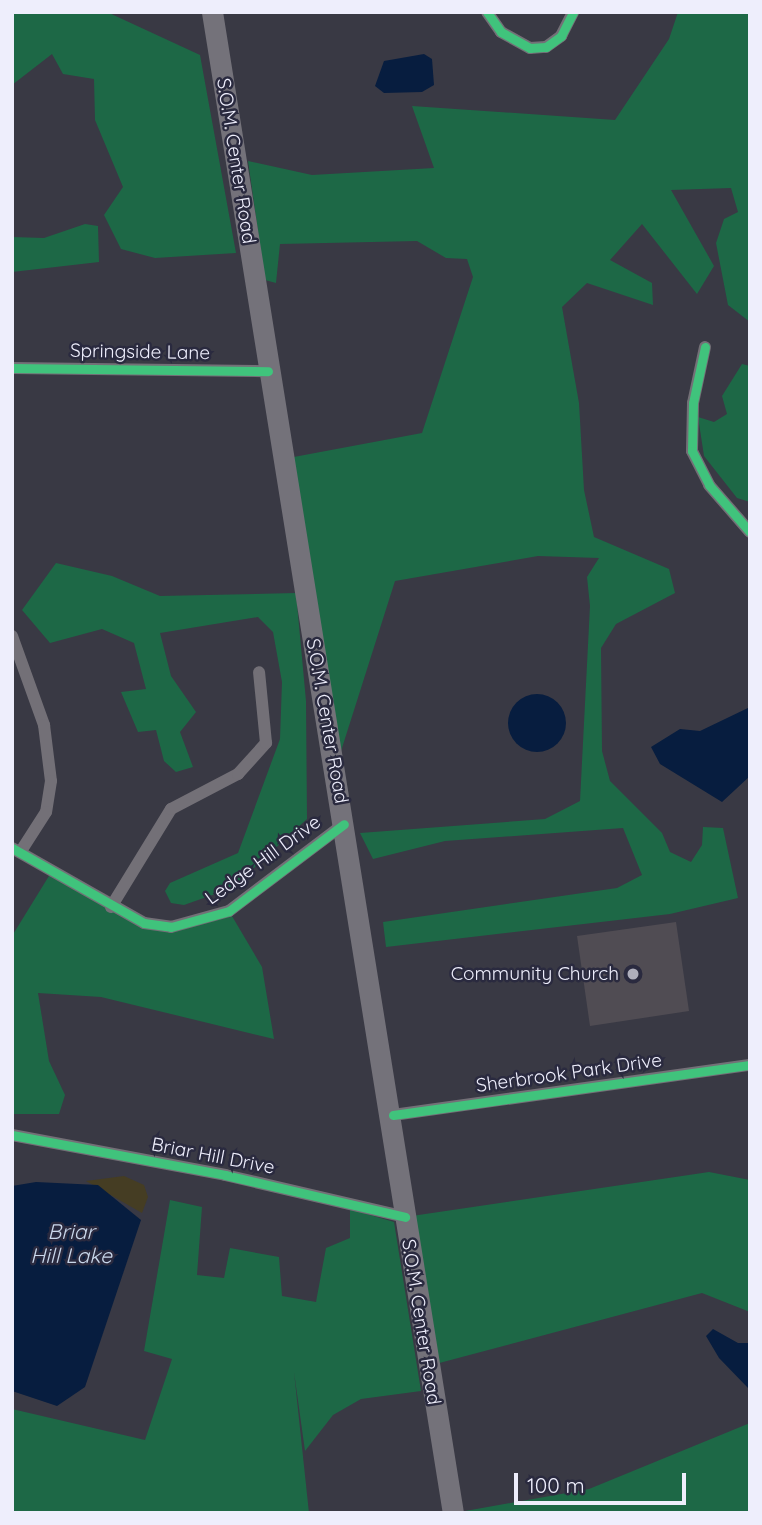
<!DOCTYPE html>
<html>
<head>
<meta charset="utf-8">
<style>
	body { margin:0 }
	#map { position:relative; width:762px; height:1525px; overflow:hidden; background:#393944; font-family:Quicksand,sans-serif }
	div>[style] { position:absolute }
	.forest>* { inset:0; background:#1d6846 }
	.sand>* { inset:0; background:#453d23 }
	.water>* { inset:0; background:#071d3f }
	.round { border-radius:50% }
	.building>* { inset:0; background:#504c53 }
	.minor>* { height:12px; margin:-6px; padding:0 6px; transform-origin:6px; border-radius:6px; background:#737077 }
	.primary>* { height:21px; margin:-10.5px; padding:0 10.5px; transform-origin:10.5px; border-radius:10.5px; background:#74727a }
	.cycleway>* { height:9px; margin:-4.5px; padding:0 4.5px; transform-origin:4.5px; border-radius:4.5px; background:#40c37c }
	.dots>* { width:19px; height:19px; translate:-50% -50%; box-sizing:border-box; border:4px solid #2a2a3f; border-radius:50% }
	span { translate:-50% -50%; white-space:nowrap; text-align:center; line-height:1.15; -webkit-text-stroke:5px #2a2a3f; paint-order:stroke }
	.street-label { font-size:19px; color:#eeeefc }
	.poi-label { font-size:19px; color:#eeeefc }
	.right { translate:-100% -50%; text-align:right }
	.water-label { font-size:21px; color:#c9d7eb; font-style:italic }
	.frame { position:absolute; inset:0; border:14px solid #eeeefc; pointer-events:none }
	.scale { position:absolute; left:514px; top:1473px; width:172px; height:32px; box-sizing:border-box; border:4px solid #eeeefc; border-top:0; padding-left:9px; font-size:21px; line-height:24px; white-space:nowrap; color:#eeeefc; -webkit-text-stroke:5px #2a2a3f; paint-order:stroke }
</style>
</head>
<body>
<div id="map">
	<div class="forest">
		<i style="clip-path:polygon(12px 12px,107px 12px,200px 55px,236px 253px,155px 258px,121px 249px,104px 215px,123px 187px,95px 120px,94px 79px,63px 74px,52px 54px,12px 85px)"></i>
		<i style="clip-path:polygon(678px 12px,750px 12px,750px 322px,728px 305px,716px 243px,724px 219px,738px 212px,731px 188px,671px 190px,714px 266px,697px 294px,642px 224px,610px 260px,652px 283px,653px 305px,587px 283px,562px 307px,579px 403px,584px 490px,594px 537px,669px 569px,675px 593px,616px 624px,601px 648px,602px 751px,610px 781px,662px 833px,670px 852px,691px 862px,702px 845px,703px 827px,723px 828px,738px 898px,670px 914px,386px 947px,383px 922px,617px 888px,642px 875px,623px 828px,445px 841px,373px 859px,360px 833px,545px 819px,580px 801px,590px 606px,587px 577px,599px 558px,538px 556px,395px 581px,335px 770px,283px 459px,422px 433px,473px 277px,467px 259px,446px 258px,417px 241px,280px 244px,276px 283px,265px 280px,248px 161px,312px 175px,434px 168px,412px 106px,615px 120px,669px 39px)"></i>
		<i style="clip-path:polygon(85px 224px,98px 226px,99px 262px,12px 272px,12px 237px,44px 238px)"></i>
		<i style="clip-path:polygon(742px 364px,750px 366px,750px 502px,737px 498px,704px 456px,698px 417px,714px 422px,727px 414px,722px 396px)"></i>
		<i style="clip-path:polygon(56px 563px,112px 576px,160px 596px,296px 593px,306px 701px,307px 819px,232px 888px,184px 905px,171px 903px,165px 891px,170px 883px,238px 853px,280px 739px,282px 682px,273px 632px,258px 617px,160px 633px,171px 676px,196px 712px,180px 732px,193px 767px,176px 772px,164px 761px,156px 730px,138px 732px,121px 692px,146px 689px,134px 643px,102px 629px,50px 643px,22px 610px)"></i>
		<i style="clip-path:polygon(52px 871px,111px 907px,171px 927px,229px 911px,262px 967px,274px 1039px,101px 997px,38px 993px,49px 1061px,65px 1095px,59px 1114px,12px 1114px,12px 936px)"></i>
		<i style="clip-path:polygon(709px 1172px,750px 1180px,750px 1312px,702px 1293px,428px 1366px,405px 1217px)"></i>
		<i style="clip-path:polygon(170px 1200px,202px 1207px,197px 1275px,224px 1278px,230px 1248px,279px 1257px,282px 1296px,316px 1302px,326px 1248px,350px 1238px,350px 1209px,394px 1222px,421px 1391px,361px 1399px,333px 1415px,305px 1451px,294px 1372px,309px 1513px,12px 1513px,12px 1409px,145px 1440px,172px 1359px,144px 1351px)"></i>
		<i style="clip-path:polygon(750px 1423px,750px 1513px,454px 1513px,589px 1489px)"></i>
	</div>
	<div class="sand">
		<i style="clip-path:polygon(124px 1176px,144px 1185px,148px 1197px,142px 1213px,86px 1181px)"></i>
	</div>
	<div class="water">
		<i style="clip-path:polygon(424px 54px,432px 59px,434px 85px,422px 92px,384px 93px,375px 86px,384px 61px)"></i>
		<i class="round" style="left:508px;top:694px;width:58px;height:58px"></i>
		<i style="clip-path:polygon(750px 707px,750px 776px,722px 802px,660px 764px,651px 747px,680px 729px,700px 731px)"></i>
		<i style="clip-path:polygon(36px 1182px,98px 1185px,141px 1220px,85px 1387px,57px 1406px,12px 1391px,12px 1186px)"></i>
		<i style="clip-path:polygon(713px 1329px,738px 1343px,750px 1343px,750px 1390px,719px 1358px,706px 1336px)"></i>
	</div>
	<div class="building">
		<i style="clip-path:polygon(676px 922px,689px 1011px,590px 1026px,577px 936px)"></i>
	</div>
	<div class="minor">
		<i style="left:487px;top:12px;width:24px;rotate:55deg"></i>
		<i style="left:501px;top:32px;width:33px;rotate:29deg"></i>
		<i style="left:530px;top:48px;width:16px;rotate:-4deg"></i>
		<i style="left:546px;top:47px;width:19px;rotate:-36deg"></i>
		<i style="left:561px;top:36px;width:27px;rotate:-63deg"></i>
		<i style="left:705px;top:347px;width:57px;rotate:102.1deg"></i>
		<i style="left:693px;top:403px;width:48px;rotate:91.2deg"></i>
		<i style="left:692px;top:451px;width:38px;rotate:63deg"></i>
		<i style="left:709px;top:485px;width:62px;rotate:48.9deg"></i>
		<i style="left:12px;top:368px;width:256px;rotate:0.7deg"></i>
		<i style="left:12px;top:636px;width:95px;rotate:70.2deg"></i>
		<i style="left:44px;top:725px;width:56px;rotate:82.9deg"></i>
		<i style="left:51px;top:781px;width:31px;rotate:99deg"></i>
		<i style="left:46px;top:812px;width:46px;rotate:122.7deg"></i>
		<i style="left:12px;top:848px;width:152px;rotate:29.6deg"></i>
		<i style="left:144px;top:923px;width:27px;rotate:8deg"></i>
		<i style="left:171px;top:927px;width:60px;rotate:-15.4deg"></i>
		<i style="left:229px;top:911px;width:144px;rotate:-37.1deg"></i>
		<i style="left:111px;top:907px;width:115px;rotate:-58.5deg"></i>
		<i style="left:171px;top:809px;width:76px;rotate:-27.6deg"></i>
		<i style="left:238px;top:774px;width:42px;rotate:-47.9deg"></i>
		<i style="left:266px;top:743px;width:71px;rotate:-95.6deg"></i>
		<i style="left:393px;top:1115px;width:360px;rotate:-8deg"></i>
		<i style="left:12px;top:1135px;width:217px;rotate:10.6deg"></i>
		<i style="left:225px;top:1175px;width:185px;rotate:13.1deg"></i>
	</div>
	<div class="primary">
		<i style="left:212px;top:12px;width:1520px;rotate:80.88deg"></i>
	</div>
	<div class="cycleway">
		<i style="left:487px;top:12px;width:24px;rotate:55deg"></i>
		<i style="left:501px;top:32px;width:33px;rotate:29deg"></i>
		<i style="left:530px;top:48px;width:16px;rotate:-4deg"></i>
		<i style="left:546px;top:47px;width:19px;rotate:-36deg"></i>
		<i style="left:561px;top:36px;width:27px;rotate:-63deg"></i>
		<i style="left:705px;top:347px;width:57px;rotate:102.1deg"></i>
		<i style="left:693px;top:403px;width:48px;rotate:91.2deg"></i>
		<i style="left:692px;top:451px;width:38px;rotate:63deg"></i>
		<i style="left:709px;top:485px;width:62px;rotate:48.9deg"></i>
		<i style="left:12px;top:368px;width:256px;rotate:0.7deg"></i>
		<i style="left:12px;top:848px;width:152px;rotate:29.6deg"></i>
		<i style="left:144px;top:923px;width:27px;rotate:8deg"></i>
		<i style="left:171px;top:927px;width:60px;rotate:-15.4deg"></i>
		<i style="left:229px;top:911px;width:144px;rotate:-37.1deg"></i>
		<i style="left:393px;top:1115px;width:360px;rotate:-8deg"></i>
		<i style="left:12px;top:1135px;width:217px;rotate:10.6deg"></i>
		<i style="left:225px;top:1175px;width:185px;rotate:13.1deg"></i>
	</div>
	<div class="dots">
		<i style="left:633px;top:974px;background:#afafbc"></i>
	</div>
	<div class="street-label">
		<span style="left:236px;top:161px;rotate:81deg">S.O.M. Center Road</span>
		<span style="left:140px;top:352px;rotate:1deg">Springside Lane</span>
		<span style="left:327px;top:721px;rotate:80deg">S.O.M. Center Road</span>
		<span style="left:263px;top:860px;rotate:-36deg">Ledge Hill Drive</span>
		<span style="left:569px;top:1073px;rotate:-8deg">Sherbrook Park Drive</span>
		<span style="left:213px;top:1156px;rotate:11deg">Briar Hill Drive</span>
		<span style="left:421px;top:1322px;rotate:81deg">S.O.M. Center Road</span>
	</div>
	<div class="poi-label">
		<span class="right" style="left:619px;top:974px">Community Church</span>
	</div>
	<div class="water-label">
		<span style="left:71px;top:1243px">Briar<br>Hill Lake</span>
	</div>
	<div class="frame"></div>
	<div class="scale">100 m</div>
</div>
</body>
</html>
